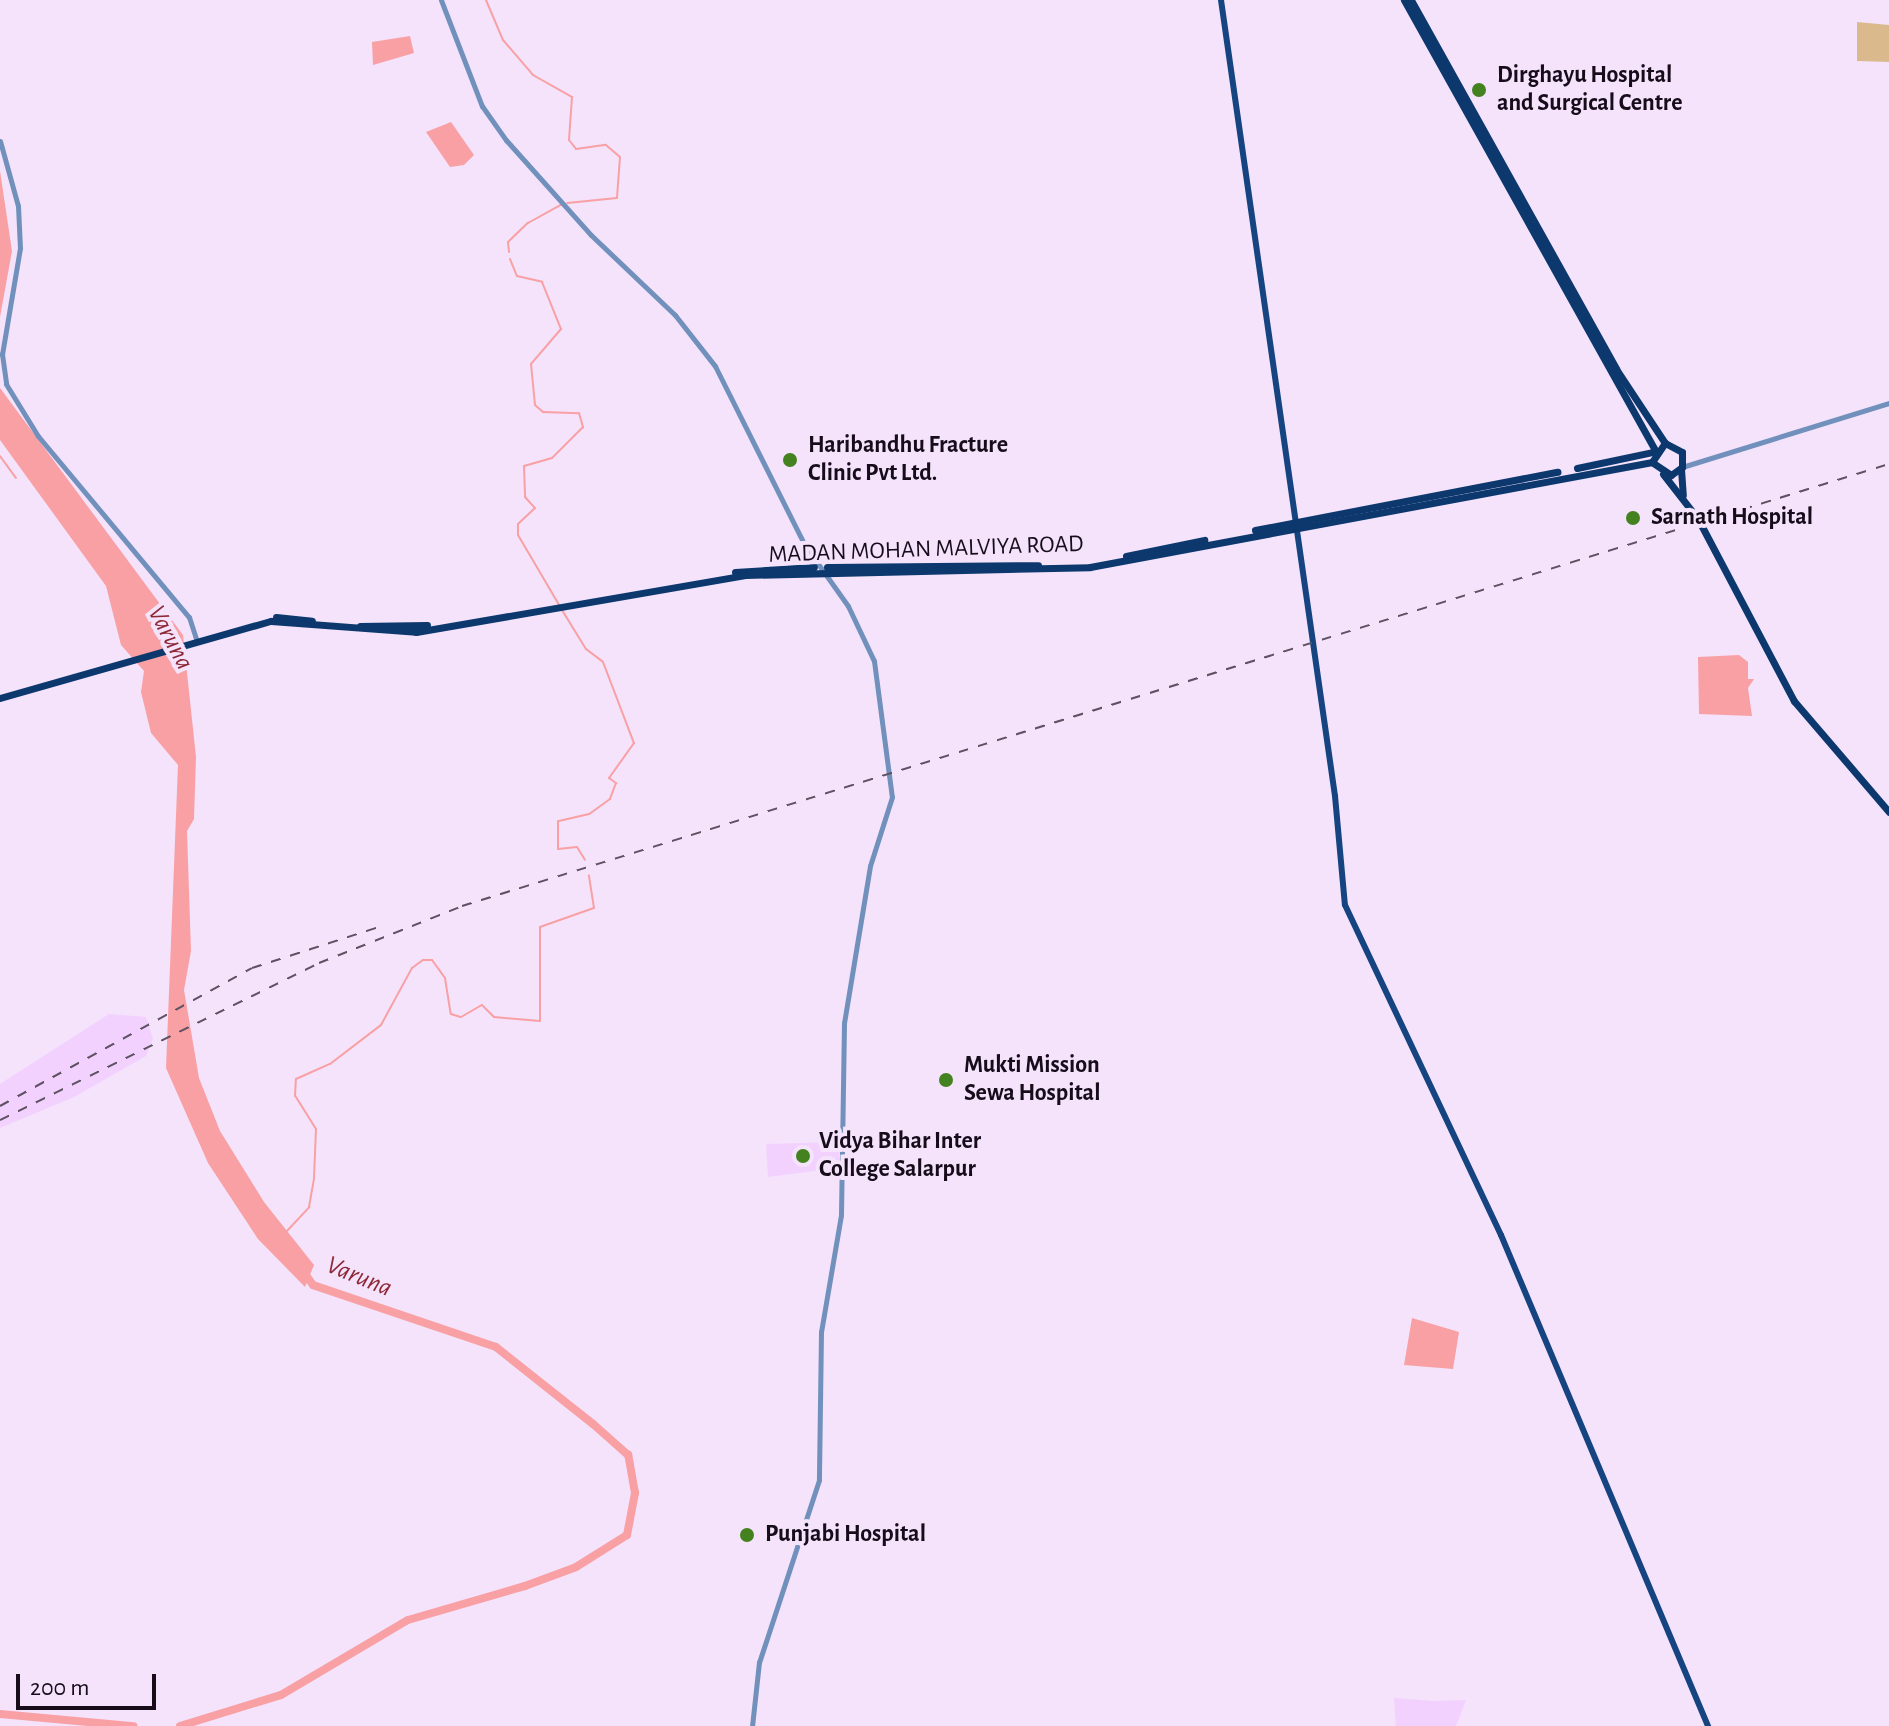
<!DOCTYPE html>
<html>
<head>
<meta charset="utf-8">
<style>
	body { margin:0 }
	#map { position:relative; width:1889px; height:1726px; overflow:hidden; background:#f4e3fb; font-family:"Alegreya Sans",sans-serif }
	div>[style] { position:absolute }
	.built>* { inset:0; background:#f2d1ff }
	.green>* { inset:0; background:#daba8d }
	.water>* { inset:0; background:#f8a0a4 }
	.stream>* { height:2px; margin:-1px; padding:0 1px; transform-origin:1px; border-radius:1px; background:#f8a0a4 }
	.river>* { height:8px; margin:-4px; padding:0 4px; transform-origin:4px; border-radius:4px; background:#f8a0a4 }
	.tertiary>* { height:5px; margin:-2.5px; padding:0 2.5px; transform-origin:2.5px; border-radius:2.5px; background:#7191bc }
	.primary>* { height:6px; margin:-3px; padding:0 3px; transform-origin:3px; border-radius:3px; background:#164480 }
	.trunk>* { height:7px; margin:-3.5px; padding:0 3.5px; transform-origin:3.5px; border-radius:3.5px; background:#0c386e }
	.rail>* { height:2px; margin-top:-1px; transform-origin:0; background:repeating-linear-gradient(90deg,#5d5162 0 10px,transparent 0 20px) }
	.dots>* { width:22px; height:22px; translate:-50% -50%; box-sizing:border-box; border:4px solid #f4e3fb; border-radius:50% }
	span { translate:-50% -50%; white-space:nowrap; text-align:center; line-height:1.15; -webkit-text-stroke:8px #f4e3fb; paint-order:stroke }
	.poi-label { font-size:24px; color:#160c1a; font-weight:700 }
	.left { translate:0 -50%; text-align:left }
	.street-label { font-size:24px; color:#160c1a }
	.water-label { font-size:26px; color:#8d2837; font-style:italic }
	.scale { position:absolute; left:16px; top:1674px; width:140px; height:36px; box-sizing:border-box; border:4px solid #160c1a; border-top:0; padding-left:10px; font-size:24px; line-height:28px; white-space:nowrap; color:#160c1a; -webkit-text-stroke:6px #f4e3fb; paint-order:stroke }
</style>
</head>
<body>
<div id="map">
	<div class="built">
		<i style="clip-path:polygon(109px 1014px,146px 1017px,153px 1039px,146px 1056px,74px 1097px,0 1128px,0 1084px)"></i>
		<i style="clip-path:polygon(839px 1142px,839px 1168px,768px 1177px,766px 1144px)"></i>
		<i style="clip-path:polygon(1394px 1698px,1433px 1701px,1466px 1700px,1456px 1726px,1396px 1726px)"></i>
	</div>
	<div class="green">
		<i style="clip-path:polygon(1857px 22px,1889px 25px,1889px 62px,1857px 61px)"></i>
	</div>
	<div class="water">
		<i style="clip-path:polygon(410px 36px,414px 53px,373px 65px,372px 42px)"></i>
		<i style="clip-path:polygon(451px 122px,474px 155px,464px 165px,450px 167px,426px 132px)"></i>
		<i style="clip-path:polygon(0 171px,12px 251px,0 317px)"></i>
		<i style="clip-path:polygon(0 388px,183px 635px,196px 757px,194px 819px,187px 831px,191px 951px,184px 990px,199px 1078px,220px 1131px,264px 1202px,314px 1265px,305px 1287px,258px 1239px,208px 1163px,166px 1068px,178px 765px,151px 733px,141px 692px,144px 671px,121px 645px,106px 586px,0 440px)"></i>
		<i style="clip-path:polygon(1739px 655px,1748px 662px,1748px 679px,1754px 679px,1748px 688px,1752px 716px,1699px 714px,1698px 657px)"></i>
		<i style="clip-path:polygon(1412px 1318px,1459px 1332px,1453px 1369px,1404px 1365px)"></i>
	</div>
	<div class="stream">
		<i style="left:486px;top:0;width:43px;rotate:67deg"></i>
		<i style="left:503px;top:40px;width:46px;rotate:49.4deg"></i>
		<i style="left:533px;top:75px;width:45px;rotate:29.4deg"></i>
		<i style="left:572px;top:97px;width:43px;rotate:94deg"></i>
		<i style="left:569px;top:140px;width:11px;rotate:52deg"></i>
		<i style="left:576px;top:149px;width:30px;rotate:-8deg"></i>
		<i style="left:606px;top:145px;width:18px;rotate:41deg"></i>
		<i style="left:620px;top:157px;width:41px;rotate:94.2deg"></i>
		<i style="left:617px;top:198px;width:50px;rotate:174.3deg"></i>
		<i style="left:509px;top:252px;width:10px;rotate:-96deg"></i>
		<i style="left:508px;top:242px;width:28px;rotate:-44deg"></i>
		<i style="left:528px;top:223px;width:38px;rotate:-29deg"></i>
		<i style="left:510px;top:259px;width:18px;rotate:68deg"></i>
		<i style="left:517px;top:276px;width:26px;rotate:13deg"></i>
		<i style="left:542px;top:282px;width:51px;rotate:68deg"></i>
		<i style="left:561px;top:329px;width:46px;rotate:130.6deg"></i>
		<i style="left:531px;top:364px;width:41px;rotate:84.4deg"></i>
		<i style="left:535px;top:405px;width:11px;rotate:41deg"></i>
		<i style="left:543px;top:412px;width:36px;rotate:2deg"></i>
		<i style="left:579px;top:413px;width:15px;rotate:74deg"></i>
		<i style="left:583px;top:427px;width:44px;rotate:135deg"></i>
		<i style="left:552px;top:458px;width:29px;rotate:164deg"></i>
		<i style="left:524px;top:466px;width:31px;rotate:88deg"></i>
		<i style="left:525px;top:497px;width:15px;rotate:48deg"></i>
		<i style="left:535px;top:508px;width:23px;rotate:137deg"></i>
		<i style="left:518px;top:524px;width:11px;rotate:90deg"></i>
		<i style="left:518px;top:535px;width:81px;rotate:59.6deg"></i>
		<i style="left:0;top:456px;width:27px;rotate:54deg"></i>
		<i style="left:562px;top:610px;width:46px;rotate:58.4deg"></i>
		<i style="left:586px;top:649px;width:21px;rotate:37deg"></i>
		<i style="left:603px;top:662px;width:87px;rotate:69.1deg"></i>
		<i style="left:634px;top:743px;width:43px;rotate:125.5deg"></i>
		<i style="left:609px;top:778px;width:9px;rotate:36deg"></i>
		<i style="left:616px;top:783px;width:17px;rotate:111deg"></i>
		<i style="left:610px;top:799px;width:26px;rotate:144deg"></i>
		<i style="left:589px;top:814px;width:32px;rotate:167deg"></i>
		<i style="left:558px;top:821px;width:28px;rotate:90deg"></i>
		<i style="left:558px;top:849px;width:19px;rotate:-6deg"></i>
		<i style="left:577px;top:847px;width:15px;rotate:58deg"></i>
		<i style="left:287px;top:1231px;width:33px;rotate:-47deg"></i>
		<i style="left:309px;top:1207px;width:29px;rotate:-80deg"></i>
		<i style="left:314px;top:1178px;width:49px;rotate:-87.7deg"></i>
		<i style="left:316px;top:1129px;width:39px;rotate:-122deg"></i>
		<i style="left:295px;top:1096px;width:17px;rotate:-87deg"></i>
		<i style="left:296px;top:1079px;width:37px;rotate:-24deg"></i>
		<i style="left:330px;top:1064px;width:64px;rotate:-37.4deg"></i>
		<i style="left:381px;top:1025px;width:65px;rotate:-61.5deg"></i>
		<i style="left:412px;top:968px;width:14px;rotate:-36deg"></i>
		<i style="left:423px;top:960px;width:9px"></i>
		<i style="left:432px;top:960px;width:22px;rotate:54deg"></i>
		<i style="left:445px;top:978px;width:36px;rotate:81deg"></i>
		<i style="left:451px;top:1014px;width:10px;rotate:17deg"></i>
		<i style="left:461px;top:1017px;width:24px;rotate:-30deg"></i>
		<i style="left:482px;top:1005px;width:17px;rotate:45deg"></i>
		<i style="left:494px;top:1017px;width:46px;rotate:5deg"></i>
		<i style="left:540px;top:1021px;width:94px;rotate:-90deg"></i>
		<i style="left:540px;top:927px;width:57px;rotate:-19.4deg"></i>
		<i style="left:594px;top:908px;width:33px;rotate:-99deg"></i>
	</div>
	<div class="river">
		<i style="left:0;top:1714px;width:134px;rotate:5.2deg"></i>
		<i style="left:180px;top:1726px;width:106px;rotate:-17.1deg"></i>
		<i style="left:281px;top:1695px;width:147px;rotate:-30.6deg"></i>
		<i style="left:408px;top:1620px;width:122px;rotate:-16.2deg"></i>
		<i style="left:525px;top:1586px;width:54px;rotate:-20.4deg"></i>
		<i style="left:576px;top:1567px;width:60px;rotate:-32.1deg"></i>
		<i style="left:627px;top:1535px;width:43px;rotate:-79.2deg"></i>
		<i style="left:635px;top:1493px;width:39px;rotate:-100deg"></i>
		<i style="left:628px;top:1455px;width:47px;rotate:-138.5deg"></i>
		<i style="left:593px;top:1424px;width:124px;rotate:-141.6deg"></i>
		<i style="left:496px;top:1347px;width:193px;rotate:-161.3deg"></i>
		<i style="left:313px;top:1285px;width:16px;rotate:-125deg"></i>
	</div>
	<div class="tertiary">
		<i style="left:441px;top:0;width:114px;rotate:68.9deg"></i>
		<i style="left:482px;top:106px;width:42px;rotate:54.8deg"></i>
		<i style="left:506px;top:140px;width:127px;rotate:48.2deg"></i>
		<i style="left:591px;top:235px;width:116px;rotate:43.6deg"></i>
		<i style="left:675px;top:315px;width:65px;rotate:51.9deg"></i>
		<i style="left:715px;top:366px;width:199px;rotate:63.4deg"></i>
		<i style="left:804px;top:544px;width:76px;rotate:54.6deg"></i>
		<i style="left:848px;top:606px;width:61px;rotate:64.7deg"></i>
		<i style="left:874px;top:661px;width:137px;rotate:82.5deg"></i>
		<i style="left:892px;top:797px;width:72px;rotate:107.7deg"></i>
		<i style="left:870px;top:866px;width:159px;rotate:99.4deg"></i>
		<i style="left:844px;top:1023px;width:192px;rotate:90.9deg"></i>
		<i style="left:841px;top:1215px;width:119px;rotate:99.7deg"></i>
		<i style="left:821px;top:1332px;width:148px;rotate:90.8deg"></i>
		<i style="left:819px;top:1480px;width:192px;rotate:108.2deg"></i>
		<i style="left:759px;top:1662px;width:64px;rotate:96.2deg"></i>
		<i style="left:0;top:141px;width:67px;rotate:74.5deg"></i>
		<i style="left:18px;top:206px;width:42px;rotate:87.3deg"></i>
		<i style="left:20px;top:248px;width:108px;rotate:99.6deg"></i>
		<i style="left:2px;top:354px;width:30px;rotate:82deg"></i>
		<i style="left:6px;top:384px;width:61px;rotate:58.4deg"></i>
		<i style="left:38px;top:436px;width:236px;rotate:50.2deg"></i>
		<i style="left:189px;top:617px;width:26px;rotate:72deg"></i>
		<i style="left:1682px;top:467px;width:217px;rotate:-17.2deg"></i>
	</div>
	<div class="primary">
		<i style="left:1221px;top:0;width:804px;rotate:81.85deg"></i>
		<i style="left:1335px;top:796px;width:109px;rotate:84.8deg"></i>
		<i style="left:1345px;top:905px;width:365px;rotate:64.7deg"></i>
		<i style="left:1501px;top:1235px;width:533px;rotate:67.14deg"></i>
	</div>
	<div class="trunk">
		<i style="left:1404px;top:0;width:515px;rotate:60.85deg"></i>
		<i style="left:1411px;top:0;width:422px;rotate:60.9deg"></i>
		<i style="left:1616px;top:369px;width:89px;rotate:56.5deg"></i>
		<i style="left:1665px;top:443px;width:19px;rotate:28deg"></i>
		<i style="left:1682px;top:452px;width:15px;rotate:90deg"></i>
		<i style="left:1682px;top:467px;width:14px;rotate:144deg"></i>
		<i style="left:1671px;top:475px;width:23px;rotate:-146deg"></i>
		<i style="left:1652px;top:462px;width:23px;rotate:-56deg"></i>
		<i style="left:1577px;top:468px;width:78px;rotate:-11.9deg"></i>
		<i style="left:1681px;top:469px;width:26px;rotate:86deg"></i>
		<i style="left:1663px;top:474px;width:57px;rotate:52.1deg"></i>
		<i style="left:1698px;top:519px;width:206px;rotate:62.2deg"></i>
		<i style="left:1794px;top:701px;width:146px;rotate:49.4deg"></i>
		<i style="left:1255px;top:530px;width:308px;rotate:-10.9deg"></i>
		<i style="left:1126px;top:556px;width:80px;rotate:-11.6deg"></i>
		<i style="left:827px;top:567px;width:211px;rotate:-0.5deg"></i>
		<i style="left:735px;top:572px;width:79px;rotate:-3.6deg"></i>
		<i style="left:276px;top:617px;width:36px;rotate:6deg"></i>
		<i style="left:360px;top:626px;width:67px;rotate:-0.9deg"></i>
		<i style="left:0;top:698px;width:282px;rotate:-15.9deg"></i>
		<i style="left:271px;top:621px;width:145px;rotate:4.3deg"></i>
		<i style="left:416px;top:632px;width:334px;rotate:-9.8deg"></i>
		<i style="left:745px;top:575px;width:345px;rotate:-1.3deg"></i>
		<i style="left:1090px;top:567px;width:572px;rotate:-10.58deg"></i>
	</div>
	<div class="rail">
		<i style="left:0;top:1106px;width:287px;rotate:-28.7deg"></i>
		<i style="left:252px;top:968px;width:137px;rotate:-17.9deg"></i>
		<i style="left:0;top:1120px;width:356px;rotate:-26.2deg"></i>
		<i style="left:319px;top:963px;width:154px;rotate:-21.7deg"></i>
		<i style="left:462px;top:906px;width:1494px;rotate:-17.21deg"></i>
	</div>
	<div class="dots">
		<i style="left:1479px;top:90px;background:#448220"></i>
		<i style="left:790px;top:460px;background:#448220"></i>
		<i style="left:1633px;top:518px;background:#448220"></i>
		<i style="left:946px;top:1080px;background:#448220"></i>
		<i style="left:803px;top:1156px;background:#448220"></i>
		<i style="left:747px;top:1535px;background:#448220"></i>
	</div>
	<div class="poi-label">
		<span class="left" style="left:1497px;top:90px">Dirghayu Hospital<br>and Surgical Centre</span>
		<span class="left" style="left:808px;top:460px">Haribandhu Fracture<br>Clinic Pvt Ltd.</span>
		<span class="left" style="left:1651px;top:518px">Sarnath Hospital</span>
		<span class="left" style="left:964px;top:1080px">Mukti Mission<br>Sewa Hospital</span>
		<span class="left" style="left:819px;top:1156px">Vidya Bihar Inter<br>College Salarpur</span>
		<span class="left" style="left:765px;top:1535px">Punjabi Hospital</span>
	</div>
	<div class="street-label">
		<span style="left:926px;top:550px;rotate:-2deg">MADAN MOHAN MALVIYA ROAD</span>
	</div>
	<div class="water-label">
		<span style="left:170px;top:638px;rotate:62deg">Varuna</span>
		<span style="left:359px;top:1277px;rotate:22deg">Varuna</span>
	</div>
	<div class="scale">200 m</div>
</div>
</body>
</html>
